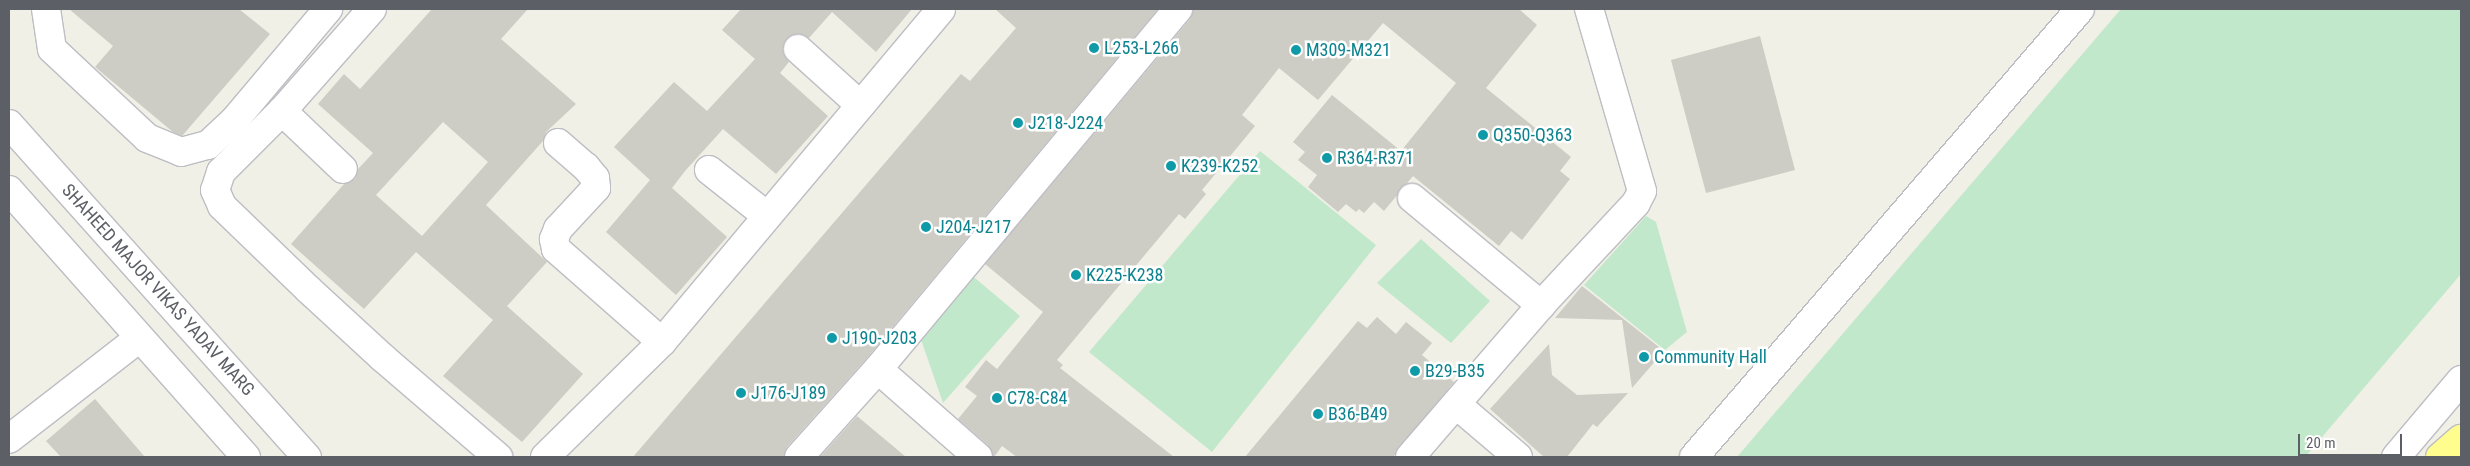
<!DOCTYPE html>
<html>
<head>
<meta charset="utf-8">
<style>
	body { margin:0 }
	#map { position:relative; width:2470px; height:466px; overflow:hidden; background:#f0f0e6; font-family:"Roboto Condensed",sans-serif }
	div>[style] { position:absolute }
	.green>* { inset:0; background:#c2e8cb }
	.building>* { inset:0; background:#cdccc5 }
	.roads { filter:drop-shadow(1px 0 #bdbdc4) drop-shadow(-1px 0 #bdbdc4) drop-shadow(0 1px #bdbdc4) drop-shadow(0 -1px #bdbdc4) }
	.minor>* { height:28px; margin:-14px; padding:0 14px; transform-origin:14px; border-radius:14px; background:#fff }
	.secondary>* { height:28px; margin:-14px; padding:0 14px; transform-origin:14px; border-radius:14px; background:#fff }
	.motorway>* { height:28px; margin:-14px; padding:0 14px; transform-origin:14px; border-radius:14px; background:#fffd8e }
	.dots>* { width:14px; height:14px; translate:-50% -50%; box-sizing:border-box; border:2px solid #fff; border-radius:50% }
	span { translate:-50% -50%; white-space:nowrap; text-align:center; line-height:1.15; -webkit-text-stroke:5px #fff; paint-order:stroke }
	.culture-label { font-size:18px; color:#0d838f }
	.left { translate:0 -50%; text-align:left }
	.street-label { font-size:18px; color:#5d5f66 }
	.frame { position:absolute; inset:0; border:10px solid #5d5f66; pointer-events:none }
	.scale { position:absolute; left:2298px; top:434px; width:104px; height:22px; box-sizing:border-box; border:2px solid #5d5f66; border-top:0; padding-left:6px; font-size:15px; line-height:18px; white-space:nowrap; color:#5d5f66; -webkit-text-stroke:4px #fff; paint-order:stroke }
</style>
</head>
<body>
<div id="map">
	<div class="green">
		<i style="clip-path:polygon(2121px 9px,2461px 9px,2461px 274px,2305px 457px,1737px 457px)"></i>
		<i style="clip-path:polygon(1260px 151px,1376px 245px,1212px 452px,1089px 352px)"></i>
		<i style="clip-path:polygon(1646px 216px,1656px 222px,1687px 332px,1665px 350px,1584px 285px)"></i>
		<i style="clip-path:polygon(1421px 239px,1490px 301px,1451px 343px,1377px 283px)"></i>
		<i style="clip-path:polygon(969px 273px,1020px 316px,943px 403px,919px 334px)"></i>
	</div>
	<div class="building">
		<i style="clip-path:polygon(69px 9px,239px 9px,270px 34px,182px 136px,173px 132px,95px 67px,113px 46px)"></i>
		<i style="clip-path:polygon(evenodd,432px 9px,528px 9px,501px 39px,576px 104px,546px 132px,543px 141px,486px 205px,547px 262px,507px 306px,583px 374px,522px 442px,443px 376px,493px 320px,416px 252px,364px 309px,291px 244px,344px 184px,355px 179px,358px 169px,373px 153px,318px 104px,344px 74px,360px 89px,432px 9px,443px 122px,488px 162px,422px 236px,376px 195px,443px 122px)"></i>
		<i style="clip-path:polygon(741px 9px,912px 9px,876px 52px,832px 12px,809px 38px,801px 34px,786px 39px,783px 53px,789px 62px,780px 73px,828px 116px,776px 174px,723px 129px,685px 171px,672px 188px,727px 237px,676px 295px,606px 232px,650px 180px,614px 147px,674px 82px,707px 111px,755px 59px,722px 30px)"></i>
		<i style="clip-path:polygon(995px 9px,1158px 9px,866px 359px,787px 447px,784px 457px,633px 457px,961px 74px,970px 81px,1016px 28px)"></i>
		<i style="clip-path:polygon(1193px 9px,1519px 9px,1537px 25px,1486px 88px,1571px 157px,1560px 171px,1570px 179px,1522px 240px,1511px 231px,1499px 246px,1413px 176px,1384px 211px,1374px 202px,1364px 213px,1359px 209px,1356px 212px,1346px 204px,1338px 212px,1308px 187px,1317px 175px,1298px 160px,1305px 152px,1293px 142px,1332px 95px,1401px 151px,1456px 83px,1383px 23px,1318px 100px,1279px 68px,1242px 115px,1255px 126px,1202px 190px,1206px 194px,1185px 219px,1179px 214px,1057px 360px,1063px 365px,1060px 368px,1174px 457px,1017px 457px,1002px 446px,994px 457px,988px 445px,958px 419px,977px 396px,965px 387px,986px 360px,997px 369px,1043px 312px,985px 264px,1190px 19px)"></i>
		<i style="clip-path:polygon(1760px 36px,1795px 170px,1706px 193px,1671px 60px)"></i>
		<i style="clip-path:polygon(1582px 286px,1664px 351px,1632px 388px,1622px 320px,1555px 318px)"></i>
		<i style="clip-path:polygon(1377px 317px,1396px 334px,1406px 322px,1432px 343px,1422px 355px,1454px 382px,1393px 457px,1245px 457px,1358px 321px,1367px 328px)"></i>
		<i style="clip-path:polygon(1549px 344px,1552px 375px,1577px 395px,1628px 393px,1597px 427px,1593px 424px,1567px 457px,1544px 457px,1490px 409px)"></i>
		<i style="clip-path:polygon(95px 399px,145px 457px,61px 457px,46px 441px)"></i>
		<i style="clip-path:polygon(857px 416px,906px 457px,820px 457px)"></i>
	</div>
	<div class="roads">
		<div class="minor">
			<i style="left:46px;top:9px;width:40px;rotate:81.5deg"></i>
			<i style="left:52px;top:49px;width:130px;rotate:43.1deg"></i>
			<i style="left:147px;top:138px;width:37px;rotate:22deg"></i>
			<i style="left:181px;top:152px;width:28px;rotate:-15deg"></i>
			<i style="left:208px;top:145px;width:34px;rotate:-43deg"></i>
			<i style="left:233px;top:122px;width:148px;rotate:-49.9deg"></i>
			<i style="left:372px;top:9px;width:136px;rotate:131.4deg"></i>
			<i style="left:282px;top:111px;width:86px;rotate:135deg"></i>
			<i style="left:221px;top:172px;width:19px;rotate:108deg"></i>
			<i style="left:215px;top:190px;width:17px;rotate:66deg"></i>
			<i style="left:222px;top:206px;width:121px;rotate:44deg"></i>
			<i style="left:309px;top:290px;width:100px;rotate:42.6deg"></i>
			<i style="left:383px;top:358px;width:152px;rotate:40.7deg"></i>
			<i style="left:798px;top:49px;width:84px;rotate:42.1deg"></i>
			<i style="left:282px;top:111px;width:84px;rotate:43.6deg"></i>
			<i style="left:558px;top:143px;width:37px;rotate:41deg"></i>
			<i style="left:586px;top:167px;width:14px;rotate:51deg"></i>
			<i style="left:595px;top:178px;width:10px;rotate:84deg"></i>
			<i style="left:596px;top:188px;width:56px;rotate:132.8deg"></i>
			<i style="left:558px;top:229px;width:11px;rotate:112deg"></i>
			<i style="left:554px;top:239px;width:10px;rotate:79deg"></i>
			<i style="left:556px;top:249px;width:141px;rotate:41.3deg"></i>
			<i style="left:709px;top:170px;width:74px;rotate:38.4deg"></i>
			<i style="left:1412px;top:198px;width:168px;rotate:39.7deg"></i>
			<i style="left:1457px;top:405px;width:80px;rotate:40.4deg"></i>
			<i style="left:9px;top:439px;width:165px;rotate:-37.8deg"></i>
			<i style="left:545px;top:457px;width:164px;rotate:-44.5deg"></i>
			<i style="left:662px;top:342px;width:434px;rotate:-50deg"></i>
			<i style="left:799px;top:457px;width:118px;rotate:-48.1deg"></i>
			<i style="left:978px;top:457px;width:133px;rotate:-138.7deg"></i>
			<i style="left:878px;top:369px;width:469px;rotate:-50.2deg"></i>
			<i style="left:1410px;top:457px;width:201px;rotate:-49.2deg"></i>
			<i style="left:1541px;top:305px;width:139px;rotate:-47deg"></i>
			<i style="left:1636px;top:203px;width:13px;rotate:-63deg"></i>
			<i style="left:1642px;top:191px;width:190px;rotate:-106.2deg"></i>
			<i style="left:1694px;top:457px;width:591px;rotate:-49.25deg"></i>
		</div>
		<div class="secondary">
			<i style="left:9px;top:124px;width:447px;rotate:48.2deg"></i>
			<i style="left:9px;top:190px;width:357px;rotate:48.4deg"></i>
			<i style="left:2396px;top:457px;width:101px;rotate:-49.8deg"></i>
		</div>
		<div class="motorway">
			<i style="left:2440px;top:457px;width:28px;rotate:-41deg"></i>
		</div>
	</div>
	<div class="dots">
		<i style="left:1094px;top:48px;background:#0f9aa8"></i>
		<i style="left:1296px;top:50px;background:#0f9aa8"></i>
		<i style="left:1018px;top:123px;background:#0f9aa8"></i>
		<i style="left:1483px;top:135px;background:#0f9aa8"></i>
		<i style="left:1327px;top:158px;background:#0f9aa8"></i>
		<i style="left:1171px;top:166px;background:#0f9aa8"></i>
		<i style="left:926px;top:227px;background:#0f9aa8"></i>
		<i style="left:1076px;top:275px;background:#0f9aa8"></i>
		<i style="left:832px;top:338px;background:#0f9aa8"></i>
		<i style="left:1644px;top:357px;background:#0f9aa8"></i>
		<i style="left:1415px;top:371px;background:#0f9aa8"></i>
		<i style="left:741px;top:393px;background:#0f9aa8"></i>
		<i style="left:997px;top:398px;background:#0f9aa8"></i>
		<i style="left:1318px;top:414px;background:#0f9aa8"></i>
	</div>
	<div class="culture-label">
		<span class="left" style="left:1104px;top:48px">L253-L266</span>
		<span class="left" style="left:1306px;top:50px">M309-M321</span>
		<span class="left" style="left:1028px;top:123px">J218-J224</span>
		<span class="left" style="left:1493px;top:135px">Q350-Q363</span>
		<span class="left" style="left:1337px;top:158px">R364-R371</span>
		<span class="left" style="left:1181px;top:166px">K239-K252</span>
		<span class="left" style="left:936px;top:227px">J204-J217</span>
		<span class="left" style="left:1086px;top:275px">K225-K238</span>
		<span class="left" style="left:842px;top:338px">J190-J203</span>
		<span class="left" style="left:1654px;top:357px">Community Hall</span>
		<span class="left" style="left:1425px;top:371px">B29-B35</span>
		<span class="left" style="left:751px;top:393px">J176-J189</span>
		<span class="left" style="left:1007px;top:398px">C78-C84</span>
		<span class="left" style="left:1328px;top:414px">B36-B49</span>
	</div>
	<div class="street-label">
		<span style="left:158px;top:290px;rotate:48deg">SHAHEED MAJOR VIKAS YADAV MARG</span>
	</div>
	<div class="frame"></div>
	<div class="scale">20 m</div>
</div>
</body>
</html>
